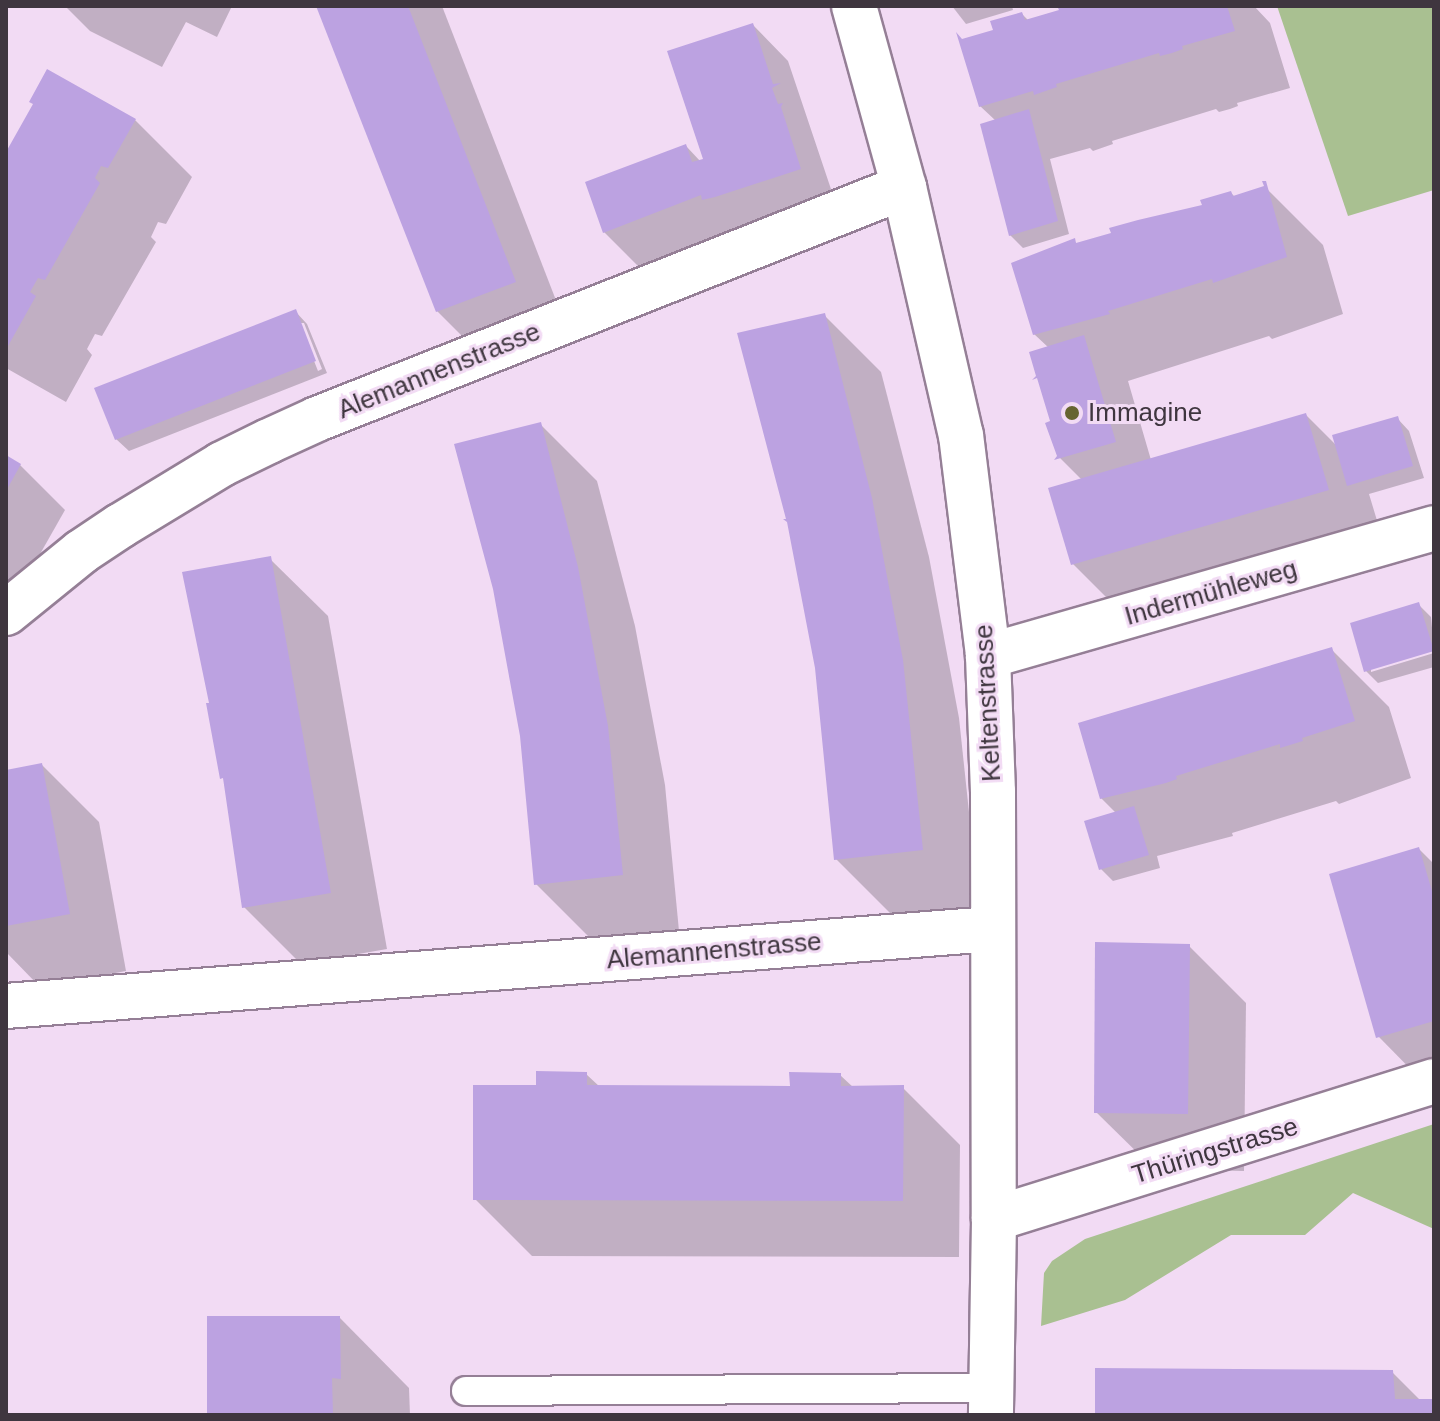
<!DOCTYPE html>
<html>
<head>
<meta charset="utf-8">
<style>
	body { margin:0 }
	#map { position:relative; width:1440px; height:1421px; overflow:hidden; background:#f2dbf4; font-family:Helvetica,sans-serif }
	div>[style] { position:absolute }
	.green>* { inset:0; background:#a9c091 }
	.shadow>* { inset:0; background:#0003 }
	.building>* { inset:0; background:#bca2e1 }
	.roads { filter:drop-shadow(2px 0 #957f96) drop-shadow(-2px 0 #957f96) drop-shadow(0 2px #957f96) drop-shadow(0 -2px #957f96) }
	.service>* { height:28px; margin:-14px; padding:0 14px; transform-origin:14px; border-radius:14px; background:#fff }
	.minor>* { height:44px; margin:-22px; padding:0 22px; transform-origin:22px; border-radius:22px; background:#fff }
	.dots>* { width:22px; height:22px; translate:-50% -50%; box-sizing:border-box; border:4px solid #f2dbf4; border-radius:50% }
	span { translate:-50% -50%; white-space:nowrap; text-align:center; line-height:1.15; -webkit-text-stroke:6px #f2dbf4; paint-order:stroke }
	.street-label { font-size:26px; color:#3f363f }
	.poi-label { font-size:26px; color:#3f363f }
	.left { translate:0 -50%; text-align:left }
	.frame { position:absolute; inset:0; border:8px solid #3f363f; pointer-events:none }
</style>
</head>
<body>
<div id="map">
	<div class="green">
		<i style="clip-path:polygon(1277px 6px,1434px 6px,1434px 190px,1348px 216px)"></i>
		<i style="clip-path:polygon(1434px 1124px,1434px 1229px,1353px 1193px,1305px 1235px,1231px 1235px,1125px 1300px,1041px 1326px,1044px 1273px,1052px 1261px,1085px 1239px)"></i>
	</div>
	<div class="shadow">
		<i style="clip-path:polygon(65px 6px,232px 6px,217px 37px,186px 22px,162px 67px,90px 31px)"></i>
		<i style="clip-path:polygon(318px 6px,442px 6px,571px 339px,494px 368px,437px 311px)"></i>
		<i style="clip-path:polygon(952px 6px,1012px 6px,1013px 10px,966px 24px)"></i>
		<i style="clip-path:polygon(1059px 6px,1254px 6px,1270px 23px,1290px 88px,1237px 103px,1238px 106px,1230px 109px,1219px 112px,1216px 109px,1112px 141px,1113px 144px,1093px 151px,1090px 148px,1050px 159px,1069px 234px,1023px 248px,1010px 235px,996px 121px,980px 106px,995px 32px,1022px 14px,1029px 21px,1061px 12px)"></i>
		<i style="clip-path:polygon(753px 25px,788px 61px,836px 204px,736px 231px,640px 268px,604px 232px,686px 146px,701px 162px,705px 160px)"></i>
		<i style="clip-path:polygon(35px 105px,135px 120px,192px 177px,166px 224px,158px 222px,151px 237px,156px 242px,102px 336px,95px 334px,87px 349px,92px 355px,66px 402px,6px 368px,6px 157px)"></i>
		<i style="clip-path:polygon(1266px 188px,1323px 245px,1343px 314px,1272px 339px,1269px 336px,1128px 381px,1151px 460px,1306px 415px,1338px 447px,1397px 418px,1409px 431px,1424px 478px,1369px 494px,1385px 547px,1130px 621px,1073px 564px,1082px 480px,1060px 458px,1049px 348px,1034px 334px,1074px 241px,1078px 245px,1205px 207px,1231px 193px,1235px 197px)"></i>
		<i style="clip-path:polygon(evenodd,295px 311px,307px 324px,327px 373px,129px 451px,116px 439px,295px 311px,299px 323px,304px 323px,322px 369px,318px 371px,299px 323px)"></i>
		<i style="clip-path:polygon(824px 315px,881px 372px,929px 557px,959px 718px,979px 906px,893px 916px,836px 859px)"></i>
		<i style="clip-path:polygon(540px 424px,597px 481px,635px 626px,665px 785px,679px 931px,593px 941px,536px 884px)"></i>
		<i style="clip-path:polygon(6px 458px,20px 465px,65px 510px,10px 607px,6px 605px)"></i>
		<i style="clip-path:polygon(270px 559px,328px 616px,387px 949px,301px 964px,244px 907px,212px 704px)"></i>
		<i style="clip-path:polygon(1419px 605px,1431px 617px,1434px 649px,1371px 668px,1371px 672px,1434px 653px,1434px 667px,1378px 683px,1366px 671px)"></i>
		<i style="clip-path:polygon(1332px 650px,1389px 707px,1411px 778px,1339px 804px,1336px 801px,1232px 833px,1233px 836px,1157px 856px,1160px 868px,1113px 881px,1101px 869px,1116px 813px,1101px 798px)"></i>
		<i style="clip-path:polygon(42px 765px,99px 822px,126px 971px,40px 987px,6px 952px,6px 772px)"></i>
		<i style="clip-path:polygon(1419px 849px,1434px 864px,1434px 1093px,1378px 1036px)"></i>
		<i style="clip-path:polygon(1189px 946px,1246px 1003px,1244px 1171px,1154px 1169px,1096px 1112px)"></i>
		<i style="clip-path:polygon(586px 1074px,600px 1087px,792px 1088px,840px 1075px,854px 1088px,903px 1088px,960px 1145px,959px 1257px,532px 1256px,475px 1199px,538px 1087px)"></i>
		<i style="clip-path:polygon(340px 1318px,409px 1388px,410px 1415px,209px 1415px)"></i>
		<i style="clip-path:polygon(1434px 1322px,1434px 1415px,1097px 1415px,1392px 1372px,1421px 1401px,1434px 1401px)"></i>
	</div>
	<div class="building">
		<i style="clip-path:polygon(316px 6px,408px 6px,516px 282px,436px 312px)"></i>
		<i style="clip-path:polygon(1057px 6px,1227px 6px,1235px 31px,1182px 46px,1183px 49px,1172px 53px,1160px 56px,1159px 53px,1056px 84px,1057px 87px,1034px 95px,1033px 91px,979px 107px,956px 32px,962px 39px,993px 30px,990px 21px,1022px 12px,1025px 20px,1059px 10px)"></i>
		<i style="clip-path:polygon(753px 23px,773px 84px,781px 83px,772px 88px,778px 104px,783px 103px,781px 107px,801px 169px,715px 197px,702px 200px,701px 195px,603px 233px,585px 182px,686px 144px,692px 162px,703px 159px,667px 51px)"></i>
		<i style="clip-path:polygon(47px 69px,136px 119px,108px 168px,101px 166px,95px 178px,100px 183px,45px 280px,38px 278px,30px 292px,36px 296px,8px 346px,6px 152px,33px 104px,29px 102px)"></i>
		<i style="clip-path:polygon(1029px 109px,1058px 221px,1009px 236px,980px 124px)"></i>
		<i style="clip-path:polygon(1262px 181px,1266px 181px,1287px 257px,1213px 283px,1212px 279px,1108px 311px,1110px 314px,1033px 335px,1011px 263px,1075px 238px,1076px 243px,1111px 233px,1109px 228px,1138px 220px,1202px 205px,1200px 200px,1231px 191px,1233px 196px,1264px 186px)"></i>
		<i style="clip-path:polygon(296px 309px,316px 361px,115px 440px,94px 388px)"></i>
		<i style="clip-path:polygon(825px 313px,872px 498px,903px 660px,923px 850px,834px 860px,815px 668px,787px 522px,783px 519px,786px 519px,737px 333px)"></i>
		<i style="clip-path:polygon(1084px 335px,1116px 442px,1054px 460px,1057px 456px,1045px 423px,1050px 421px,1037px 378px,1032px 380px,1036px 376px,1029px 352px)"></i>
		<i style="clip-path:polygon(1306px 413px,1329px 490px,1071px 565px,1048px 488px)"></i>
		<i style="clip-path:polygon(1398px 416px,1413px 466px,1347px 486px,1332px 435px)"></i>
		<i style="clip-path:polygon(541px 422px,578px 567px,608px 726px,623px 875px,534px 885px,520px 736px,493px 589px,454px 444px)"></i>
		<i style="clip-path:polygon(6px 455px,21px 464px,6px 491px)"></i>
		<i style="clip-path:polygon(271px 556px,331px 893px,242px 908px,223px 778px,220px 779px,206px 703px,209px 703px,182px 572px)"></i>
		<i style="clip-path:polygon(1419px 602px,1434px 651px,1364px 672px,1350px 623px)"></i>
		<i style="clip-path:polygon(1332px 647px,1355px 721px,1302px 738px,1303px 741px,1280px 748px,1280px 744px,1176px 776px,1177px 779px,1166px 783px,1100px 799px,1078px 723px)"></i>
		<i style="clip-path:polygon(42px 763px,70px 914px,6px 926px,6px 770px)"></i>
		<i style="clip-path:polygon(1134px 806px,1149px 855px,1099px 870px,1084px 821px)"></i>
		<i style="clip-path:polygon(1419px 847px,1434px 898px,1434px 1021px,1376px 1038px,1329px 874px)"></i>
		<i style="clip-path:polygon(1095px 942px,1190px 944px,1188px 1114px,1094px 1113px)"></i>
		<i style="clip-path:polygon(536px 1071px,587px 1072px,587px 1085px,790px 1086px,789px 1072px,841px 1073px,841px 1086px,904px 1085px,903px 1201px,473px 1200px,473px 1085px,536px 1085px)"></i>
		<i style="clip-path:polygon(207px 1316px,340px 1316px,341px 1379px,332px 1378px,333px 1415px,207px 1415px)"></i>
		<i style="clip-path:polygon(1095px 1368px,1393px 1370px,1395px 1399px,1434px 1399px,1434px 1415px,1095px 1415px)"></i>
	</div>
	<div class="roads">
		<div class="service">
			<i style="left:466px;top:1391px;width:525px;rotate:-0.33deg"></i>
		</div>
		<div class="minor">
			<i style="left:854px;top:6px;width:188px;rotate:74.6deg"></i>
			<i style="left:904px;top:187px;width:254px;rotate:77.1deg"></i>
			<i style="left:961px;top:435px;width:223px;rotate:83deg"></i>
			<i style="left:988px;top:656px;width:136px;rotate:87.9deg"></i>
			<i style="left:993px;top:792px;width:427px;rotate:89.9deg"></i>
			<i style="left:994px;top:1219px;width:196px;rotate:90.9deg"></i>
			<i style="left:6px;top:613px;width:97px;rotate:-39.1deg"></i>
			<i style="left:81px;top:552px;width:47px;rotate:-33.7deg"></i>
			<i style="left:120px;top:526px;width:119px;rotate:-31.3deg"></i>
			<i style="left:222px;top:464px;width:52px;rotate:-26.1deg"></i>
			<i style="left:269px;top:441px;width:53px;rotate:-24.6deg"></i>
			<i style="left:317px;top:419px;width:631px;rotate:-21.57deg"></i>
			<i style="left:988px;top:656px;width:464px;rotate:-16deg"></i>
			<i style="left:6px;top:1006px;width:988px;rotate:-4.47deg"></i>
			<i style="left:994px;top:1219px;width:461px;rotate:-17.4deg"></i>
		</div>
	</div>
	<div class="dots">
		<i style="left:1072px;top:413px;background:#666430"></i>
	</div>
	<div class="street-label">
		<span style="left:439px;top:371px;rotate:-22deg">Alemannenstrasse</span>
		<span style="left:1211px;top:593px;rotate:-16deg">Indermühleweg</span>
		<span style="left:988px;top:703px;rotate:-93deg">Keltenstrasse</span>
		<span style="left:714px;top:951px;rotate:-5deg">Alemannenstrasse</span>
		<span style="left:1215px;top:1151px;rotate:-17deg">Thüringstrasse</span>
	</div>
	<div class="poi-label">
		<span class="left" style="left:1088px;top:413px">Immagine</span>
	</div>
	<div class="frame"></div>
</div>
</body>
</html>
